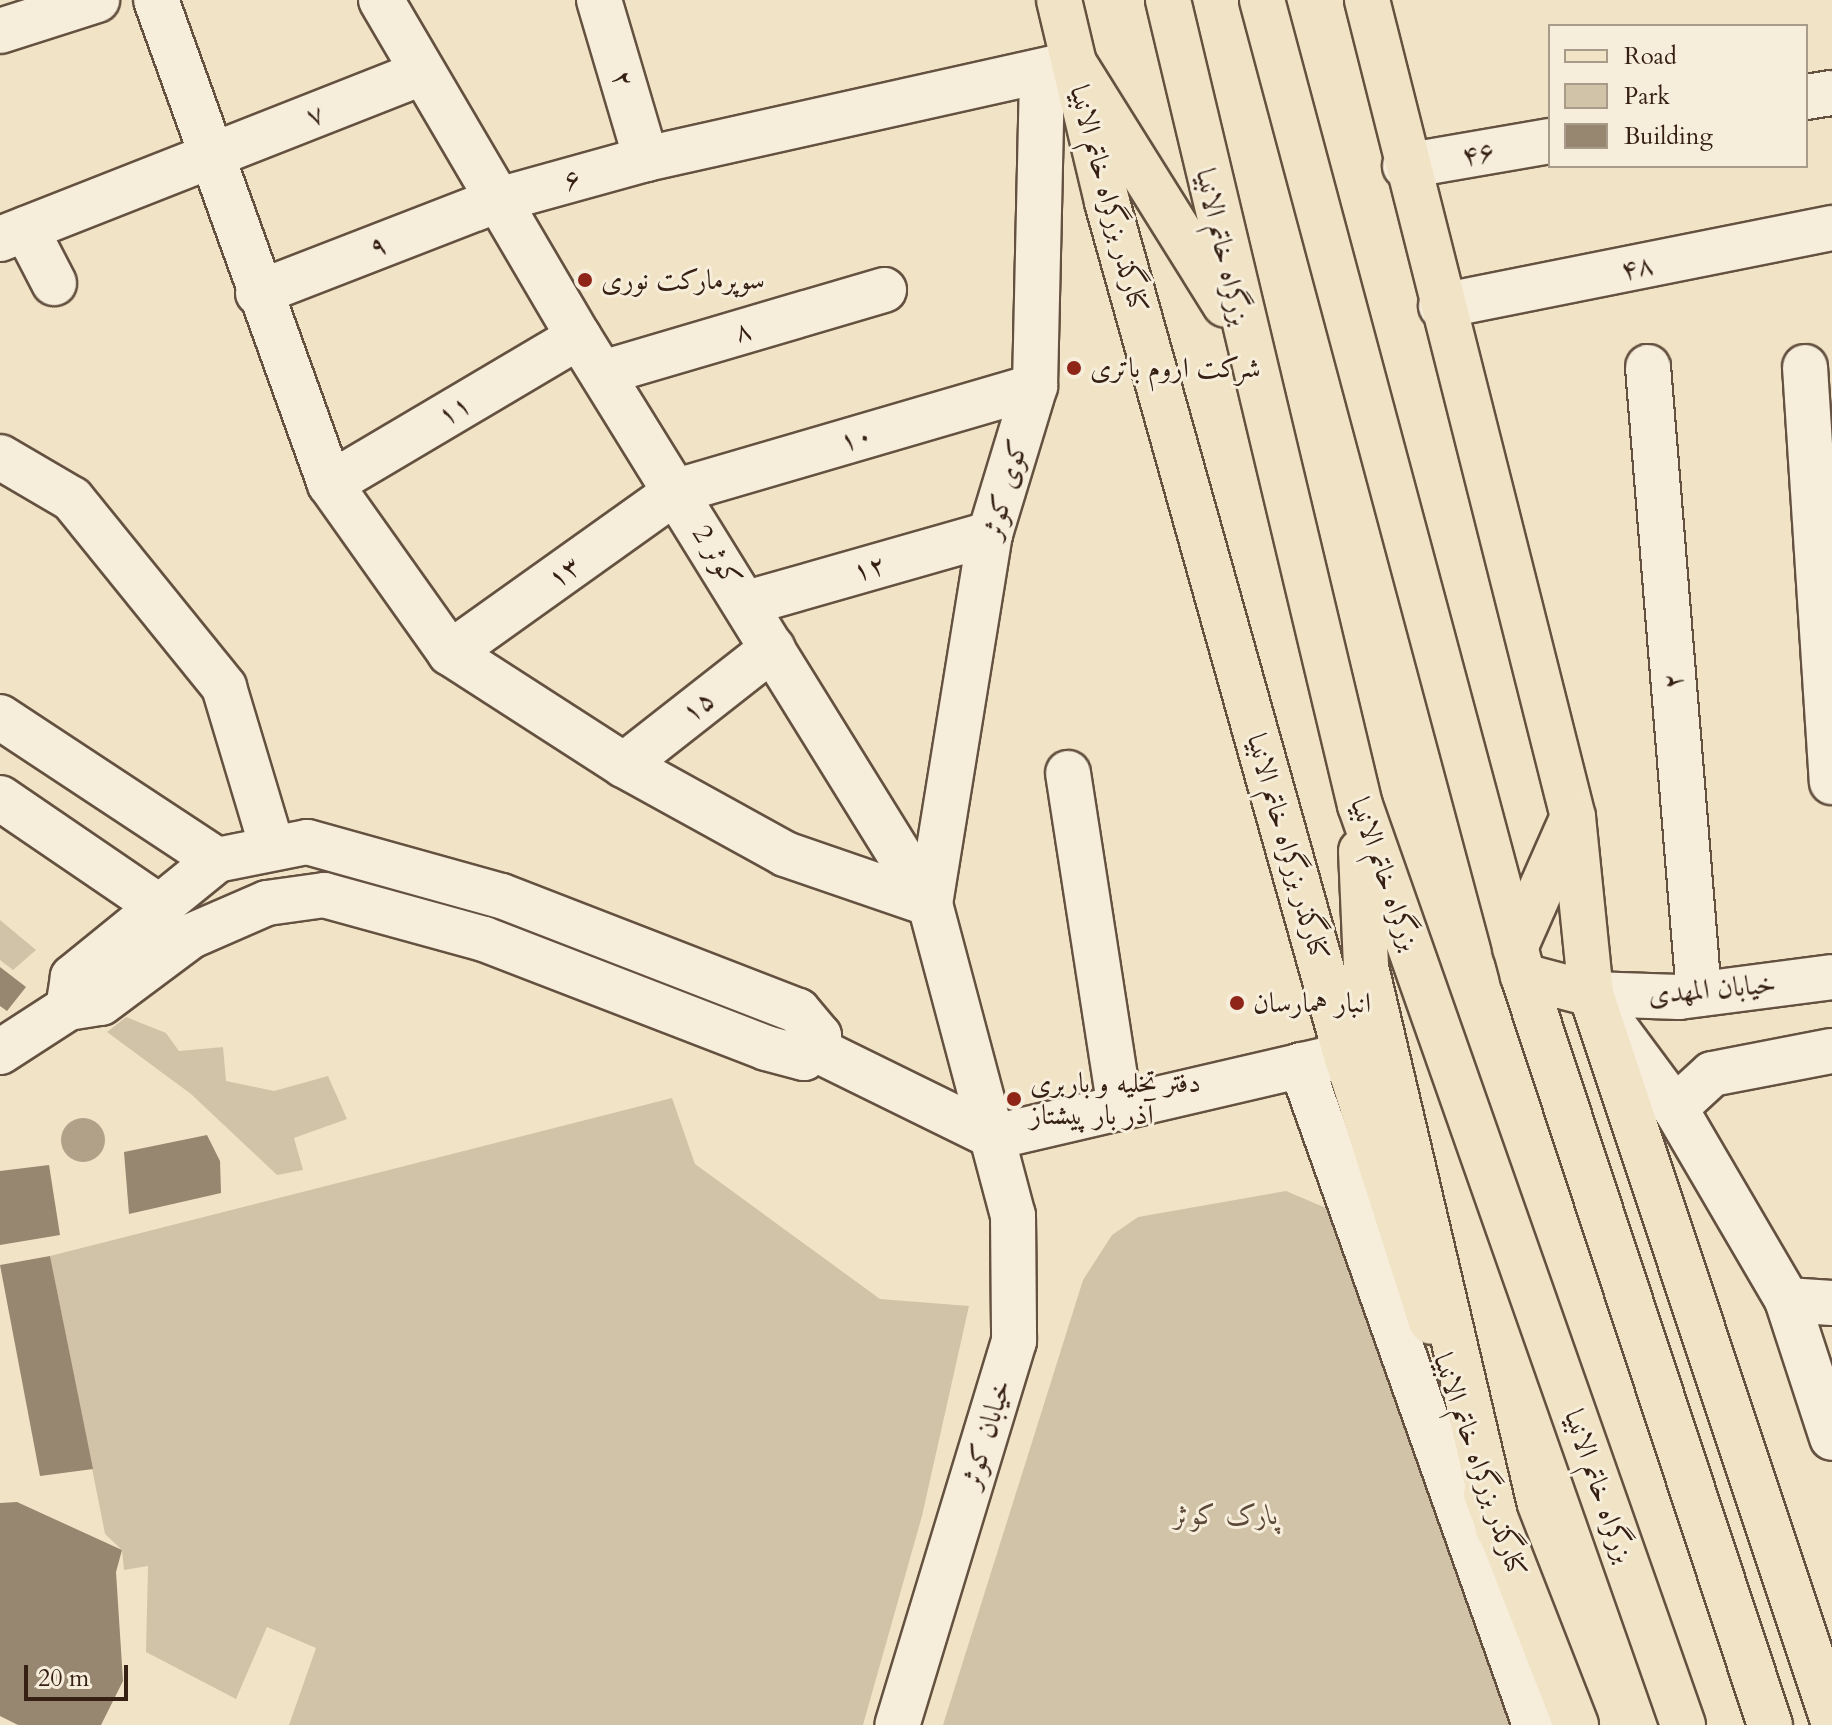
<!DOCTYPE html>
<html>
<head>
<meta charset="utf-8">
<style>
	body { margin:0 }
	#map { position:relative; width:1832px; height:1725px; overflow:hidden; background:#f1e4c6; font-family:Cardo,Amiri,serif }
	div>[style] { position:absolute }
	.green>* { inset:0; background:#d1c3a8 }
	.water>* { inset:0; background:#b1a189 }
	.round { border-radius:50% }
	.building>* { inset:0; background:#978670 }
	.roads { filter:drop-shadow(2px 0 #645140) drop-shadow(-2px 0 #645140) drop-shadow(0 2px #645140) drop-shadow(0 -2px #645140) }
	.minor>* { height:44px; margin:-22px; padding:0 22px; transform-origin:22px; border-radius:22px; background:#f6edda }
	.major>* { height:44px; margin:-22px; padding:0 22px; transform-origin:22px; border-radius:22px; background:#f1e4c6 }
	.highway>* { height:44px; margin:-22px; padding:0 22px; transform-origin:22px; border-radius:22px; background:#f1e4c6 }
	.dots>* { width:22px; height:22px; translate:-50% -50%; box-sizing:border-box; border:4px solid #f6edda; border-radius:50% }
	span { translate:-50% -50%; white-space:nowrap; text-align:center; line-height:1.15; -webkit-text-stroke:6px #f6edda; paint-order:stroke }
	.street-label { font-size:28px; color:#352013 }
	.poi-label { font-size:28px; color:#352013 }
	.left { translate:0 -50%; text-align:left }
	.park-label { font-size:28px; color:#5c4938; font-style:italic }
	.legend { position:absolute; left:1548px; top:24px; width:260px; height:144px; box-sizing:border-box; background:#f6edda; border:2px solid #a99b8a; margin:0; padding:10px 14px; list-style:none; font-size:24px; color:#352013 }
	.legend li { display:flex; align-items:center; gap:16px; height:40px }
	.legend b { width:40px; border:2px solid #a99b8a }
	.scale { position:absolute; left:24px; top:1665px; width:104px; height:36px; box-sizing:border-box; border:4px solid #352013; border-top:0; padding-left:10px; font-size:24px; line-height:28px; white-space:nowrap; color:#352013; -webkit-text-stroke:6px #f6edda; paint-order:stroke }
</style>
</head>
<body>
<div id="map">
	<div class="green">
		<i style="clip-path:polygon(0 920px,36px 950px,13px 970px,0 960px)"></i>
		<i style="clip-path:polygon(126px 1017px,166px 1033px,179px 1051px,223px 1047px,226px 1081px,274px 1091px,328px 1076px,347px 1119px,294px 1138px,303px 1170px,277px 1175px,191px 1094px,107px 1032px)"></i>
		<i style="clip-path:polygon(672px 1098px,695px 1164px,880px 1299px,969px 1306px,922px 1516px,863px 1725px,289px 1725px,316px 1648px,267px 1627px,236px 1699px,146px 1652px,148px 1566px,124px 1570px,122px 1550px,105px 1534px,50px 1256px)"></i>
		<i style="clip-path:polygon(1286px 1191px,1326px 1208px,1349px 1232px,1515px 1725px,943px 1725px,1083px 1280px,1112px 1235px,1138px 1217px)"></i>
	</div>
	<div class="water">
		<i class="round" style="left:61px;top:1118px;width:44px;height:44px"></i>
	</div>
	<div class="building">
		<i style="clip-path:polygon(0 967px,26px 987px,7px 1011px,0 1006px)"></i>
		<i style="clip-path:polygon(207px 1135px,220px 1161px,221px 1193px,129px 1214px,124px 1152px)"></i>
		<i style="clip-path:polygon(49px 1165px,60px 1235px,0 1245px,0 1171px)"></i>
		<i style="clip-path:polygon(50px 1256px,93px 1469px,40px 1476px,0 1265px)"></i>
		<i style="clip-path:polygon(17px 1502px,122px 1550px,116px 1572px,123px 1681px,101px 1725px,18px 1725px,0 1716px,0 1503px)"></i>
	</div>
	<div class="roads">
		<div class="minor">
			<i style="left:156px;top:0;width:514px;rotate:70.23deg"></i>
			<i style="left:330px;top:484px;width:207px;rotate:54.6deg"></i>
			<i style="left:450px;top:653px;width:207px;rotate:32.8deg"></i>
			<i style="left:624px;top:765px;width:184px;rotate:28.9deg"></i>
			<i style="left:785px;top:854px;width:153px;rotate:19deg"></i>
			<i style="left:930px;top:904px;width:375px;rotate:-80.8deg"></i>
			<i style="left:990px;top:534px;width:155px;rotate:-73.1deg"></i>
			<i style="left:1035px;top:386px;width:314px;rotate:-88.7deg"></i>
			<i style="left:381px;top:0;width:391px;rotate:59.6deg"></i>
			<i style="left:579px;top:337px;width:667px;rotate:58.24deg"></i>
			<i style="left:930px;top:904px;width:322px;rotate:75.1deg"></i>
			<i style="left:1013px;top:1215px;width:126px;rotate:89.5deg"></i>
			<i style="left:1014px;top:1341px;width:401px;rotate:106.9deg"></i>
			<i style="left:599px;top:0;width:166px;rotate:73.5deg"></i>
			<i style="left:0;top:31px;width:102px;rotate:-17.7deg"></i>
			<i style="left:1806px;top:97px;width:26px;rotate:-9deg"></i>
			<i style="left:1405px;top:166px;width:147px;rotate:-9.8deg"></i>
			<i style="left:26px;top:229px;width:61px;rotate:62.6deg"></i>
			<i style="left:0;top:239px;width:453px;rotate:-21.5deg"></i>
			<i style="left:258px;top:293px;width:257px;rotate:-21.2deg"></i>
			<i style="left:498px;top:200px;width:154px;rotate:-15.5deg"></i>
			<i style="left:646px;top:159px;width:431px;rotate:-12.6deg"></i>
			<i style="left:1441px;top:306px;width:399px;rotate:-11.3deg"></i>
			<i style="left:1648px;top:367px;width:629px;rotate:85.35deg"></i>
			<i style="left:1805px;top:367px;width:416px;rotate:86.3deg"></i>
			<i style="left:602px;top:373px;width:294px;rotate:-16.4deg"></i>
			<i style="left:0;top:457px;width:83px;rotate:30.3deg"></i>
			<i style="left:72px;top:499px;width:242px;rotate:51deg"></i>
			<i style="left:224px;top:687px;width:164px;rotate:73.3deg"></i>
			<i style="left:330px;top:484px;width:289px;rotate:-30.6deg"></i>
			<i style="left:747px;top:603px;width:253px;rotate:-15.9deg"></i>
			<i style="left:450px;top:653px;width:279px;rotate:-35.5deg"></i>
			<i style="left:677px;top:491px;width:373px;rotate:-16.3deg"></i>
			<i style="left:0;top:717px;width:260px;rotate:33.4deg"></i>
			<i style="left:624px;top:765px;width:189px;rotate:-38.1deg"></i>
			<i style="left:1068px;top:773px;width:339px;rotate:81.2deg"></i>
			<i style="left:0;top:798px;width:195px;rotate:34.3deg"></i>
			<i style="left:1591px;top:994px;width:88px;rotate:2deg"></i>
			<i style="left:1679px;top:997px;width:154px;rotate:-7.4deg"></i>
			<i style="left:1597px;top:1003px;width:131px;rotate:53.4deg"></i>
			<i style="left:1675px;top:1108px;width:222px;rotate:59.7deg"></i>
			<i style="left:1787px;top:1300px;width:145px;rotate:71.9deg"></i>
			<i style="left:815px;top:1049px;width:199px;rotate:26.2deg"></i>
			<i style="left:994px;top:1137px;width:343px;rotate:-13.1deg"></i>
			<i style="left:0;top:1052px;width:81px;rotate:-32.9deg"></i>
			<i style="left:68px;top:1008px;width:33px;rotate:-9deg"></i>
			<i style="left:101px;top:1003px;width:112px;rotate:-36.7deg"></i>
			<i style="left:191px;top:936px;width:83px;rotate:-23.5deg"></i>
			<i style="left:267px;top:903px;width:58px;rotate:-8deg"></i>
			<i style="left:324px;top:895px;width:166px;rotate:15.4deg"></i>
			<i style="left:484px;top:939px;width:302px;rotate:21.1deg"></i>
			<i style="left:766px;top:1048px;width:39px;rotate:15deg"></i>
			<i style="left:804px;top:1058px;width:27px;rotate:-56deg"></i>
			<i style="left:819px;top:1036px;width:33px;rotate:-130deg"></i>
			<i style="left:798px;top:1011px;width:318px;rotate:-158.8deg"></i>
			<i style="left:501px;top:896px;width:201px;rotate:-164.4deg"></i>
			<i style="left:307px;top:842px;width:92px;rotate:168.7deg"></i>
			<i style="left:217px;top:860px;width:186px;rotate:140.9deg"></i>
			<i style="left:73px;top:977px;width:31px;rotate:99deg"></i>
			<i style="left:1301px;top:1065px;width:700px;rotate:70.48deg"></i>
			<i style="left:1675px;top:1108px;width:50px;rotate:-42.6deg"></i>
			<i style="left:1712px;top:1074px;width:122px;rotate:-10.9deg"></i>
			<i style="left:1787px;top:1300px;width:45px;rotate:3.8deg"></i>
		</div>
		<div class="major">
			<i style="left:1059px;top:0;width:208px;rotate:76.6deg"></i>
			<i style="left:1107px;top:202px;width:886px;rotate:74.35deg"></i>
			<i style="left:1346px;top:1055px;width:280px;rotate:72.3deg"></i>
			<i style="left:1367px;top:0;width:843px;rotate:75.85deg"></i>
			<i style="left:1573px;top:817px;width:178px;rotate:84.2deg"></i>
			<i style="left:1591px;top:994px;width:763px;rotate:71.59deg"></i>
			<i style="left:1515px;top:948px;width:141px;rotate:-66.2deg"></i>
			<i style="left:1486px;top:1494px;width:248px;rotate:68.7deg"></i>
		</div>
		<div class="highway">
			<i style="left:1168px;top:0;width:828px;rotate:76.59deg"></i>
			<i style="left:1360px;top:805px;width:975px;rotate:70.65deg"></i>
			<i style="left:1262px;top:0;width:1010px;rotate:75.03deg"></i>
			<i style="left:1523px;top:976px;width:789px;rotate:71.75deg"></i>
			<i style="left:1074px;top:63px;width:285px;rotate:58deg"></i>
			<i style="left:1361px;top:851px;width:116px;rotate:87.5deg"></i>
			<i style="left:1366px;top:967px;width:577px;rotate:76.78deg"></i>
			<i style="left:1523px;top:976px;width:70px;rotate:14.8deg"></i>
		</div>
	</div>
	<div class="dots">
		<i style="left:585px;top:280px;background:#8f2418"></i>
		<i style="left:1074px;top:368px;background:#8f2418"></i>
		<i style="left:1237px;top:1003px;background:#8f2418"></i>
		<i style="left:1014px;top:1099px;background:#8f2418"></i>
	</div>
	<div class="street-label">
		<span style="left:623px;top:79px;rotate:74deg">۲</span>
		<span style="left:315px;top:115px;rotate:-22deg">۷</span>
		<span style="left:1478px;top:153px;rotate:-10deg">۴۶</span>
		<span style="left:572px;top:179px;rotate:-15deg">۶</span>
		<span style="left:1109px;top:199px;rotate:75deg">کنارگذر بزرگراه خاتم الانبیا</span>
		<span style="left:378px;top:246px;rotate:-21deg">۹</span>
		<span style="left:1223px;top:247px;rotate:77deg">بزرگراه خاتم الانبیا</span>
		<span style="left:1637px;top:267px;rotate:-11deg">۴۸</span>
		<span style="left:743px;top:331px;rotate:-16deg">۸</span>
		<span style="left:454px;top:410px;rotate:-31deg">۱۱</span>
		<span style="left:856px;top:438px;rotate:-16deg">۱۰</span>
		<span style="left:1005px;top:489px;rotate:-74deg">کوی کوثر</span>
		<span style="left:717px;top:556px;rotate:58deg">کوثر 2</span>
		<span style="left:869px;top:568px;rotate:-16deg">۱۲</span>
		<span style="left:564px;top:572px;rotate:-36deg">۱۳</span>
		<span style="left:1673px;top:681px;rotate:-95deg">۲</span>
		<span style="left:698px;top:706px;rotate:-38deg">۱۵</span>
		<span style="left:1288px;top:847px;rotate:74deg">کنارگذر بزرگراه خاتم الانبیا</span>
		<span style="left:1385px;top:874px;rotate:71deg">بزرگراه خاتم الانبیا</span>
		<span style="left:1712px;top:989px;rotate:-5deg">خیابان المهدی</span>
		<span style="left:986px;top:1434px;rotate:-73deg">خیابان کوثر</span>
		<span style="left:1480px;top:1465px;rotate:71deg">کنارگذر بزرگراه خاتم الانبیا</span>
		<span style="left:1599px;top:1486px;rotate:71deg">بزرگراه خاتم الانبیا</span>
	</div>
	<div class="poi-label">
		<span class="left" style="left:601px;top:280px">سوپرمارکت نوری</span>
		<span class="left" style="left:1090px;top:368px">شرکت اروم باتری</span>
		<span class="left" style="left:1253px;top:1003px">انبار همارسان</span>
		<span class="left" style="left:1030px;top:1099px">دفتر تخلیه و باربری<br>آذر بار پیشتاز</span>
	</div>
	<div class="park-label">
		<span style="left:1226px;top:1515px">پارک کوثر</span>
	</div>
	<ul class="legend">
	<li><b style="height:10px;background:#f1e4c6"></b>Road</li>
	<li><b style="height:22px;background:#d1c3a8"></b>Park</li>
	<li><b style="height:22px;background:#978670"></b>Building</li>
	</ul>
	<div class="scale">20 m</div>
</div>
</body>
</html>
